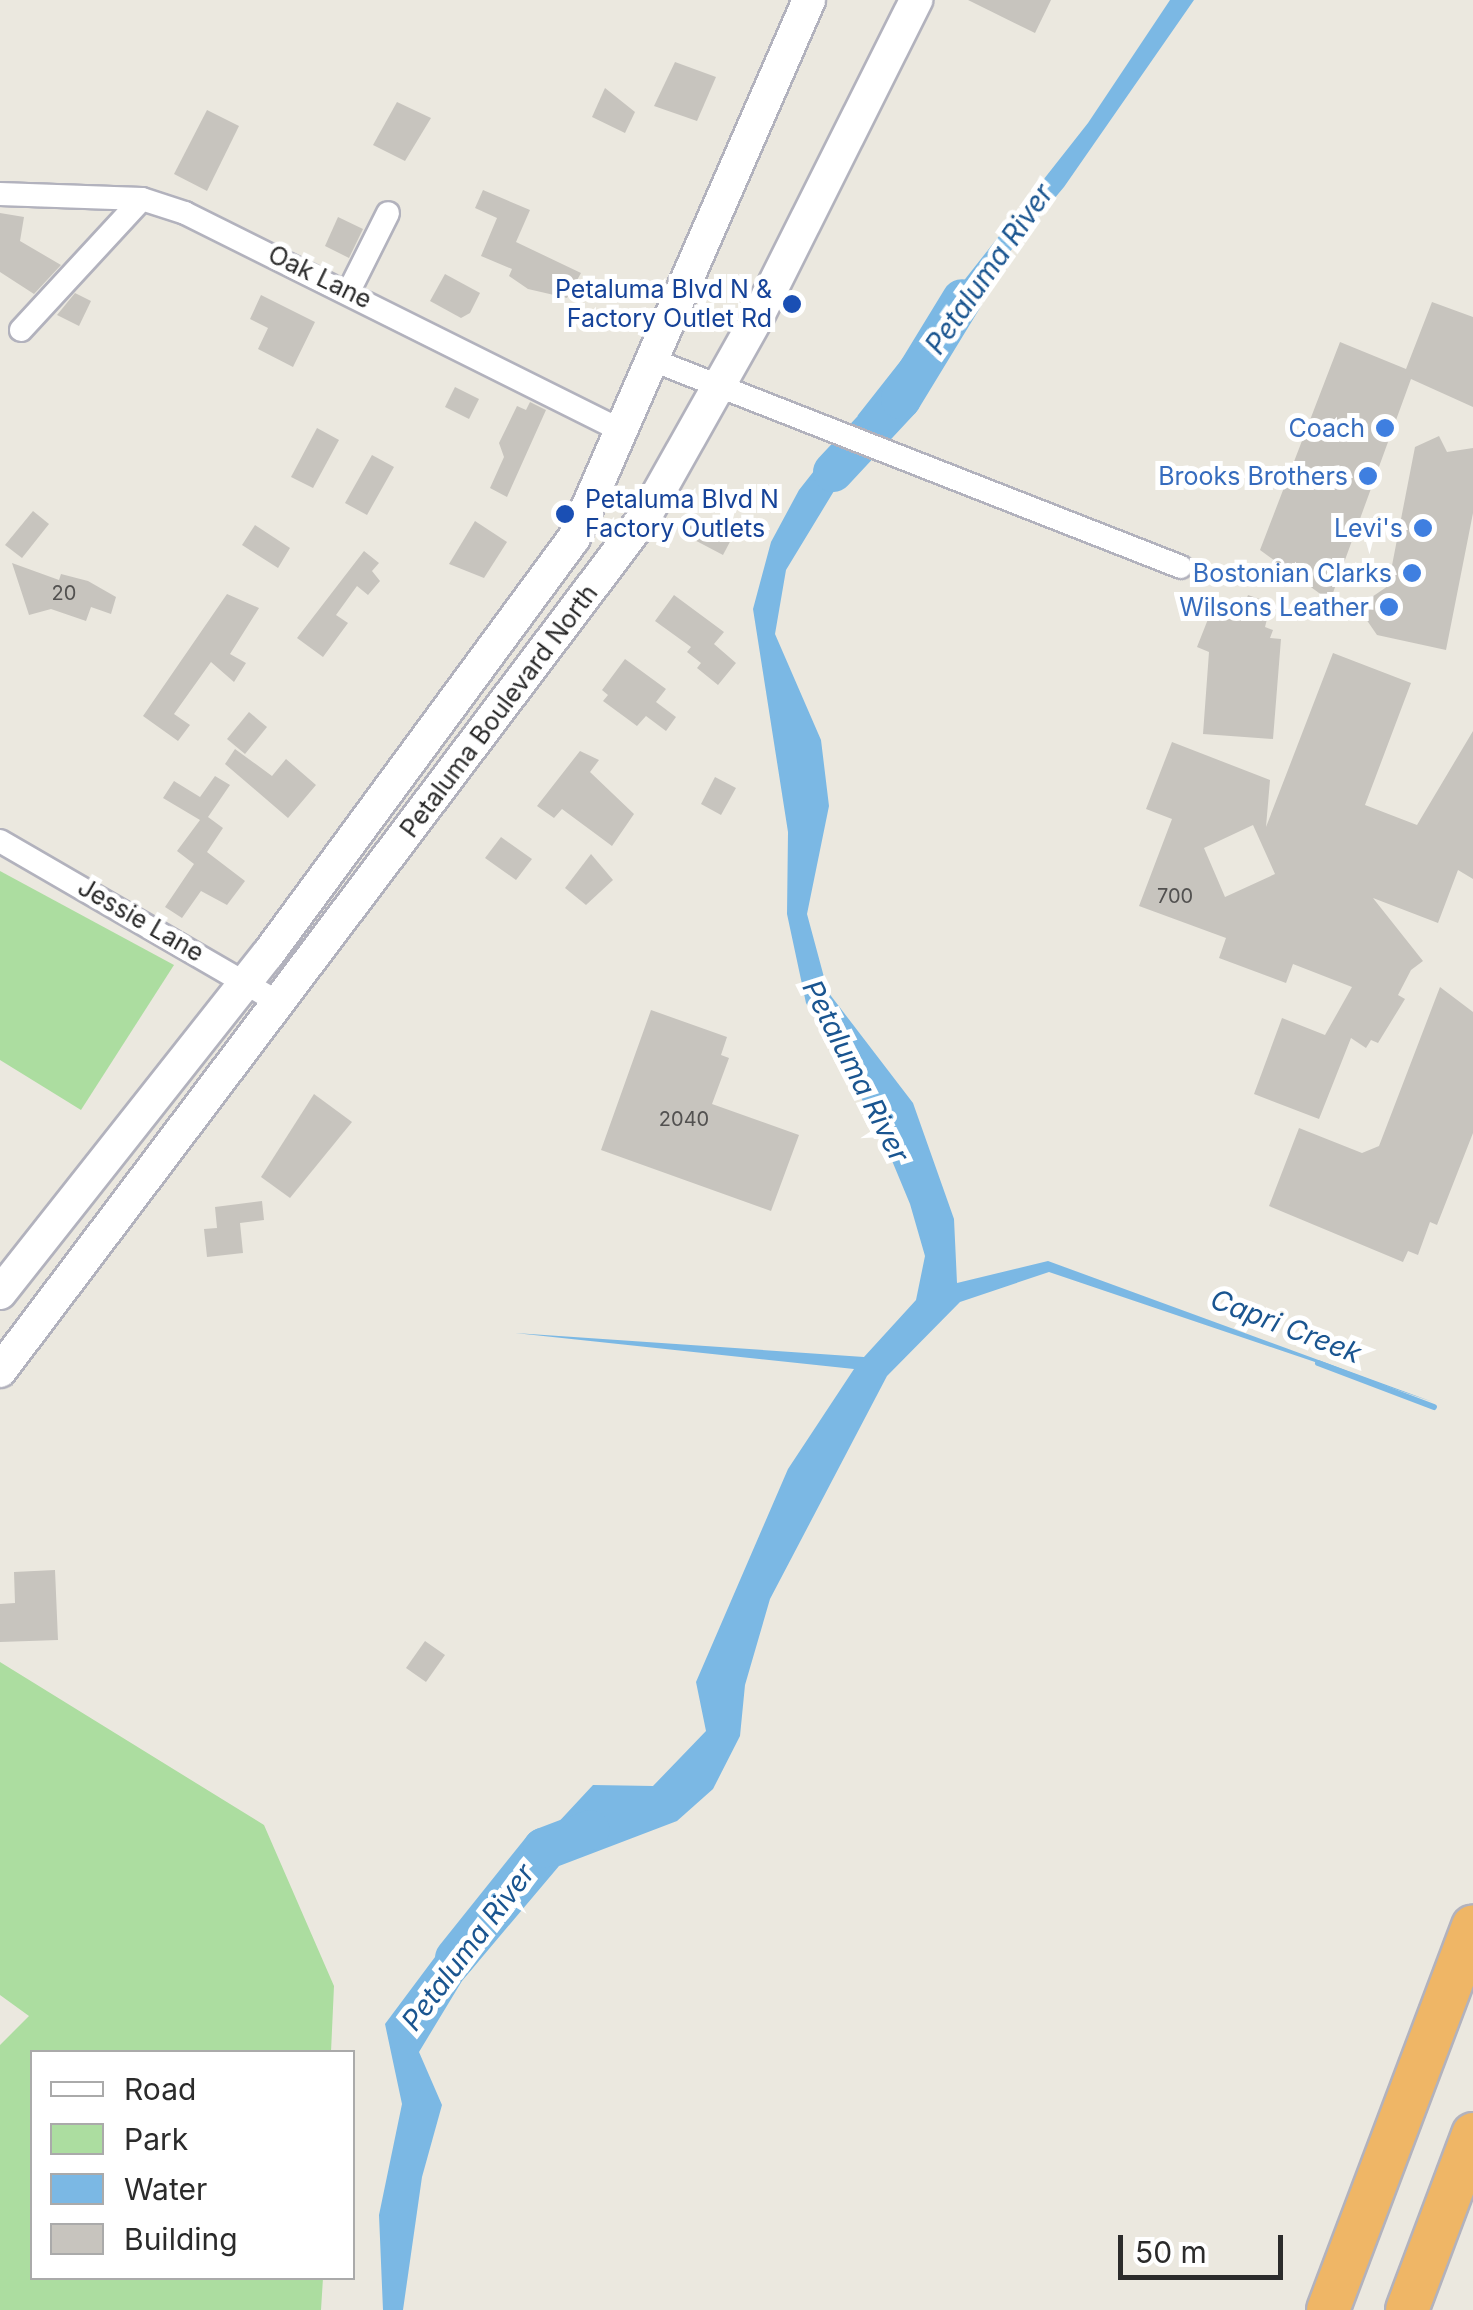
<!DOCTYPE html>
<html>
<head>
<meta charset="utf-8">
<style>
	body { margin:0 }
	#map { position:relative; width:1473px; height:2310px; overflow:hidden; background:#ebe8df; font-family:Inter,sans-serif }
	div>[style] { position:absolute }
	.green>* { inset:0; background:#acdda0 }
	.water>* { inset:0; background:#7bb8e4 }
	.pier>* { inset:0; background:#ebe8df }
	.stream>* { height:6px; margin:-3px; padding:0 3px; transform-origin:3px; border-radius:3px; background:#7bb8e4 }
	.river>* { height:40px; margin:-20px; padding:0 20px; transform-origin:20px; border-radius:20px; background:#7bb8e4 }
	.building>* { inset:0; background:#c7c4be }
	.roads { filter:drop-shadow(2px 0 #b2b2bd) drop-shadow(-2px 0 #b2b2bd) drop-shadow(0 2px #b2b2bd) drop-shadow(0 -2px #b2b2bd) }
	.minor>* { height:22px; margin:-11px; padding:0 11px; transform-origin:11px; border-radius:11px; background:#fff }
	.secondary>* { height:32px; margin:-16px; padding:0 16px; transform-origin:16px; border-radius:16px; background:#fff }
	.motorway>* { height:42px; margin:-21px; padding:0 21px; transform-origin:21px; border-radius:21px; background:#efb666 }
	.dots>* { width:28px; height:28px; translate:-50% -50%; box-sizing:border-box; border:5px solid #fff; border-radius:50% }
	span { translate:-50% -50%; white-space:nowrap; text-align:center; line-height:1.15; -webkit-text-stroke:10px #fff; paint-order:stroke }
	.number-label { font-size:20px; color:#525150 }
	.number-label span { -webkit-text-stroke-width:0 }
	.street-label { font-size:25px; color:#2b2b2b }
	.transit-label { font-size:25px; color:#164399 }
	.right { translate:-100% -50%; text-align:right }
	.left { translate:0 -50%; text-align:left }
	.shop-label { font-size:25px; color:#366cbe }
	.water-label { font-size:28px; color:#1a5590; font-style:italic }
	.legend { position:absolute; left:30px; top:2050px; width:325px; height:230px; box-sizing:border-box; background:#fff; border:2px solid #aaa; margin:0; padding:12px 18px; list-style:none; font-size:30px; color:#2b2b2b }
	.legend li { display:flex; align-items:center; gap:20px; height:50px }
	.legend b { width:50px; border:2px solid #aaa }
	.scale { position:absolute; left:1118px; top:2235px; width:165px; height:45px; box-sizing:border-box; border:5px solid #2b2b2b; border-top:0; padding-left:12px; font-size:30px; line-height:35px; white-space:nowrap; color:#2b2b2b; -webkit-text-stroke:8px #fff; paint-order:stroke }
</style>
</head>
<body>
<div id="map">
	<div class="green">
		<i style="clip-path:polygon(0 871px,174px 965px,81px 1110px,0 1060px)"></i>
		<i style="clip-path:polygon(0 1662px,264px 1825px,334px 1986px,331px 2052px,32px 2052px,32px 2278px,323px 2278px,321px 2310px,0 2310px,0 2045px,29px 2016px,0 1995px)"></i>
	</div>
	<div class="water">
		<i style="clip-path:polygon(1170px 0,1194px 0,1064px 187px,899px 384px,786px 570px,775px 634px,821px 740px,829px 806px,807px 914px,828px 992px,913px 1103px,954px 1219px,957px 1283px,1048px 1261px,1433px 1402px,1049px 1272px,960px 1302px,887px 1376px,770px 1599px,745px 1685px,740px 1736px,713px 1789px,677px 1821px,559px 1866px,462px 1981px,419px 2052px,442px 2105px,422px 2177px,403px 2310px,383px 2310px,379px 2215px,402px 2104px,385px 2024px,441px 1949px,516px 1896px,553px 1828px,593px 1785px,653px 1786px,706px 1731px,696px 1682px,788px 1469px,854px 1369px,515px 1333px,864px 1357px,916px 1300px,925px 1256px,910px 1204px,878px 1127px,806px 1003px,787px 914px,788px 832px,753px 609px,771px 542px,799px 490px,1088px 123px)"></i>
	</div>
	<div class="pier">
		<i style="clip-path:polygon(853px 414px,880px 424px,850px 473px,816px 461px)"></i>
	</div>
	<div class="stream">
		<i style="left:1318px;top:1363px;width:124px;rotate:20.8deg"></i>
	</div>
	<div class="river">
		<i style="left:833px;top:472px;width:100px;rotate:-47deg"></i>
		<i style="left:901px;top:399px;width:117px;rotate:-58.6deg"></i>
		<i style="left:455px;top:1958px;width:141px;rotate:-51.3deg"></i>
		<i style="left:543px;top:1848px;width:50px;rotate:-21deg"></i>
	</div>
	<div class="building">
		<i style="clip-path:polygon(968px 0,1051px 0,1035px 33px)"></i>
		<i style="clip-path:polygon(675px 62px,716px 77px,697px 121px,654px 106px)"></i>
		<i style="clip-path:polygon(605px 88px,635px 112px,625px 133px,592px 117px)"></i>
		<i style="clip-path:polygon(397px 102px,431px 118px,405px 161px,373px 145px)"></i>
		<i style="clip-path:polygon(207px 110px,239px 126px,207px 191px,174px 174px)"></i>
		<i style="clip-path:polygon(483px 190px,530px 210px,516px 242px,581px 273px,567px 298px,528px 289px,509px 276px,512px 269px,481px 256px,497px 218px,475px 208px)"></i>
		<i style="clip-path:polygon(0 213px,24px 217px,20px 241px,61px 265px,34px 294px,0 272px)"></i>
		<i style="clip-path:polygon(338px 217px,363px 229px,349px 258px,325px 246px)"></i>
		<i style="clip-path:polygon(445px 274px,480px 293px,470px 313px,461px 318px,430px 301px)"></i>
		<i style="clip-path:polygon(75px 293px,91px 301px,79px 326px,57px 315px)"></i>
		<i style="clip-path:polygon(261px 295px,315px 322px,293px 367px,258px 349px,268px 328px,250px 319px)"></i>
		<i style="clip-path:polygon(1432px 302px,1473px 317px,1473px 407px,1411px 379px,1330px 601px,1260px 550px,1340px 342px,1406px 369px)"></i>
		<i style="clip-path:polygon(455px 387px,479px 399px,469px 419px,445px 407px)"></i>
		<i style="clip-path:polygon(530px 402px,546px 410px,507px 497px,490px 488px,504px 457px,499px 443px,517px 406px,526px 410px)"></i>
		<i style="clip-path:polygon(317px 428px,339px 440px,313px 488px,291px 477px)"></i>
		<i style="clip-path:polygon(1439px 436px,1447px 452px,1473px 448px,1473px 513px,1446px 650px,1377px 635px,1366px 619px,1369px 599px,1388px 586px,1415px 447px)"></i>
		<i style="clip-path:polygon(372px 455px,394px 467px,367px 515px,345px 503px)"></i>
		<i style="clip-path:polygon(33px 511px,49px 524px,22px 558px,5px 545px)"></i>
		<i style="clip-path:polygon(695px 516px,733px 536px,723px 555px,685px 535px)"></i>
		<i style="clip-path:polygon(475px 521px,507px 542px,484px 578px,449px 564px)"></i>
		<i style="clip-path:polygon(255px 525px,290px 548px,278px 568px,242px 545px)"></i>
		<i style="clip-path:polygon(364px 551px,379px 563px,372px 571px,380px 581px,368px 595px,357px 586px,336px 615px,348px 623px,323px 657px,297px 638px)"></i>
		<i style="clip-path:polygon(12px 563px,59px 580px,61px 574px,88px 581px,116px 597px,111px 614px,91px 607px,86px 621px,51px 609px,29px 615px)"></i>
		<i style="clip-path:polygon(227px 594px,259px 608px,230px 654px,246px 663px,234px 682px,211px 662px,174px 714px,190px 725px,178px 741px,143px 716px)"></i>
		<i style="clip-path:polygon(674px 595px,724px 632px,714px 644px,736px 663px,718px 685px,697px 668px,701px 663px,687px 652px,691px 647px,655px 621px)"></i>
		<i style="clip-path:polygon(1248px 595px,1271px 603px,1265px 627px,1273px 630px,1270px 638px,1281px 639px,1273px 739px,1203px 734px,1209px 652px,1197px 647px,1212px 609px,1239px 619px)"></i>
		<i style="clip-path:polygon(evenodd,1333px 653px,1411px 683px,1365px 805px,1417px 825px,1473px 731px,1473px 879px,1458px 870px,1438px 923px,1373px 898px,1423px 961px,1411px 970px,1398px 995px,1405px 999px,1378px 1043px,1371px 1040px,1366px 1048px,1351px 1038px,1319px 1119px,1254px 1094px,1282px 1018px,1325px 1035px,1352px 987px,1293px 964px,1286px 983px,1219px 958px,1226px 938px,1139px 906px,1172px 819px,1146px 809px,1172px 742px,1270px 780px,1266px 827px,1333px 653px,1253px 825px,1275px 874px,1225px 897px,1204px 848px,1253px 825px)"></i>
		<i style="clip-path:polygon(625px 659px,666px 689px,656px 702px,676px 717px,666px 731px,646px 716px,637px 726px,603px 701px,608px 695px,602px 690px)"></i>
		<i style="clip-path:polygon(249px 712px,267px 727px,245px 754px,227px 739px)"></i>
		<i style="clip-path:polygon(235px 749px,272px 776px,286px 759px,316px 785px,288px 818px,225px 764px)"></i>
		<i style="clip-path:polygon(580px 751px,599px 760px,590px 772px,634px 814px,612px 846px,562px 809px,554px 818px,537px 806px)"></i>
		<i style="clip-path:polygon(215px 776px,230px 785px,208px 817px,223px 828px,207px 852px,245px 881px,227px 905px,201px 891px,182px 918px,165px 907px,194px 864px,177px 851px,200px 820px,163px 798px,174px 781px,200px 797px)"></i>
		<i style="clip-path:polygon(715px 777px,736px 788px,721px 815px,701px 804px)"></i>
		<i style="clip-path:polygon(501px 837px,532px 859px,516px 880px,485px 858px)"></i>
		<i style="clip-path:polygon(591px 854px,613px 880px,586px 905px,565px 888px)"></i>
		<i style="clip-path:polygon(1440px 987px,1473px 1012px,1473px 1133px,1437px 1225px,1430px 1222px,1418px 1255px,1408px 1251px,1403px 1262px,1269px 1206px,1299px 1128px,1362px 1153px,1379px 1146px)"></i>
		<i style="clip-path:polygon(651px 1010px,727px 1037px,721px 1055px,729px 1058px,712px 1104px,799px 1135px,771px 1211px,601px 1150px)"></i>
		<i style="clip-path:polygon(314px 1094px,352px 1122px,290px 1198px,261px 1177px)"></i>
		<i style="clip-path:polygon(262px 1201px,264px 1220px,240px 1223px,243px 1253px,207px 1257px,204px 1229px,217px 1228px,215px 1207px)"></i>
		<i style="clip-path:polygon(55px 1570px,58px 1640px,0 1642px,0 1604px,15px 1603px,14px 1572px)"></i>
		<i style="clip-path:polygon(425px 1641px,445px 1655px,426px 1682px,406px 1668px)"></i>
	</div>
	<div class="roads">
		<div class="minor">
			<i style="left:0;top:194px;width:142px;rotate:2deg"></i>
			<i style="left:142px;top:199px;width:45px;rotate:18deg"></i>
			<i style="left:185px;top:213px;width:486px;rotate:26.5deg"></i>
			<i style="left:349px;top:291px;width:87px;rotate:-63.4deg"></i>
			<i style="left:21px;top:330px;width:178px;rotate:-47.3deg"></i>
			<i style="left:650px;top:359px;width:570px;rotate:21.39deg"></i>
			<i style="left:0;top:841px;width:323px;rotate:30.1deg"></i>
		</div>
		<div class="secondary">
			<i style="left:0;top:1293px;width:432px;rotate:-51.7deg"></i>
			<i style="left:268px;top:954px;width:516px;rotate:-53.66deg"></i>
			<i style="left:574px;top:538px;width:587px;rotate:-66.4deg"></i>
			<i style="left:0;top:1371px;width:1072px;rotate:-52.96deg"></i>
			<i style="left:646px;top:515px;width:226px;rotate:-60.6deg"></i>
			<i style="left:757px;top:318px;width:356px;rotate:-63.4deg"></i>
		</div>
		<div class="motorway">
			<i style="left:1328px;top:2310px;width:410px;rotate:-69.3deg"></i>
			<i style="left:1407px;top:2310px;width:188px;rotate:-69.4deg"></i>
		</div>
	</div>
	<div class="dots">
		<i style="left:792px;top:304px;background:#1a4fb4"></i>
		<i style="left:1385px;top:428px;background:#3f7fe0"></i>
		<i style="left:1368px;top:476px;background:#3f7fe0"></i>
		<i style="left:565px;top:514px;background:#1a4fb4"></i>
		<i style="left:1423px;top:528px;background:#3f7fe0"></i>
		<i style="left:1412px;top:573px;background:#3f7fe0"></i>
		<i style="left:1389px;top:607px;background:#3f7fe0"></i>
	</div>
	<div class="number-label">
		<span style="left:64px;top:593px">20</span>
		<span style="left:1175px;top:896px">700</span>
		<span style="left:684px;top:1119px">2040</span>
	</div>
	<div class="street-label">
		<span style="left:320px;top:277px;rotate:26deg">Oak Lane</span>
		<span style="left:499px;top:711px;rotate:-53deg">Petaluma Boulevard North</span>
		<span style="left:141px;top:920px;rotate:30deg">Jessie Lane</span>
	</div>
	<div class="transit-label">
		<span class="right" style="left:772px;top:304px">Petaluma Blvd N &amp;<br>Factory Outlet Rd</span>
		<span class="left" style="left:585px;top:514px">Petaluma Blvd N<br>Factory Outlets</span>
	</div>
	<div class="shop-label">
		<span class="right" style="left:1365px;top:428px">Coach</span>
		<span class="right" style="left:1348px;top:476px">Brooks Brothers</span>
		<span class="right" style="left:1403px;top:528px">Levi's</span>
		<span class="right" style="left:1392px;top:573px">Bostonian Clarks</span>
		<span class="right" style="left:1369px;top:607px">Wilsons Leather</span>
	</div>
	<div class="water-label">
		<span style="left:989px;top:269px;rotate:-55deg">Petaluma River</span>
		<span style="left:856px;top:1071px;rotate:63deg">Petaluma River</span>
		<span style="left:1286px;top:1326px;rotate:21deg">Capri Creek</span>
		<span style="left:468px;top:1947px;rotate:-53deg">Petaluma River</span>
	</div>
	<ul class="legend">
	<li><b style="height:12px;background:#fff"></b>Road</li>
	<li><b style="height:28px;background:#acdda0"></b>Park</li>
	<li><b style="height:28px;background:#7bb8e4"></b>Water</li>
	<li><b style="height:28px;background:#c7c4be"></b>Building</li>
	</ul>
	<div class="scale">50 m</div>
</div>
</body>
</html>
